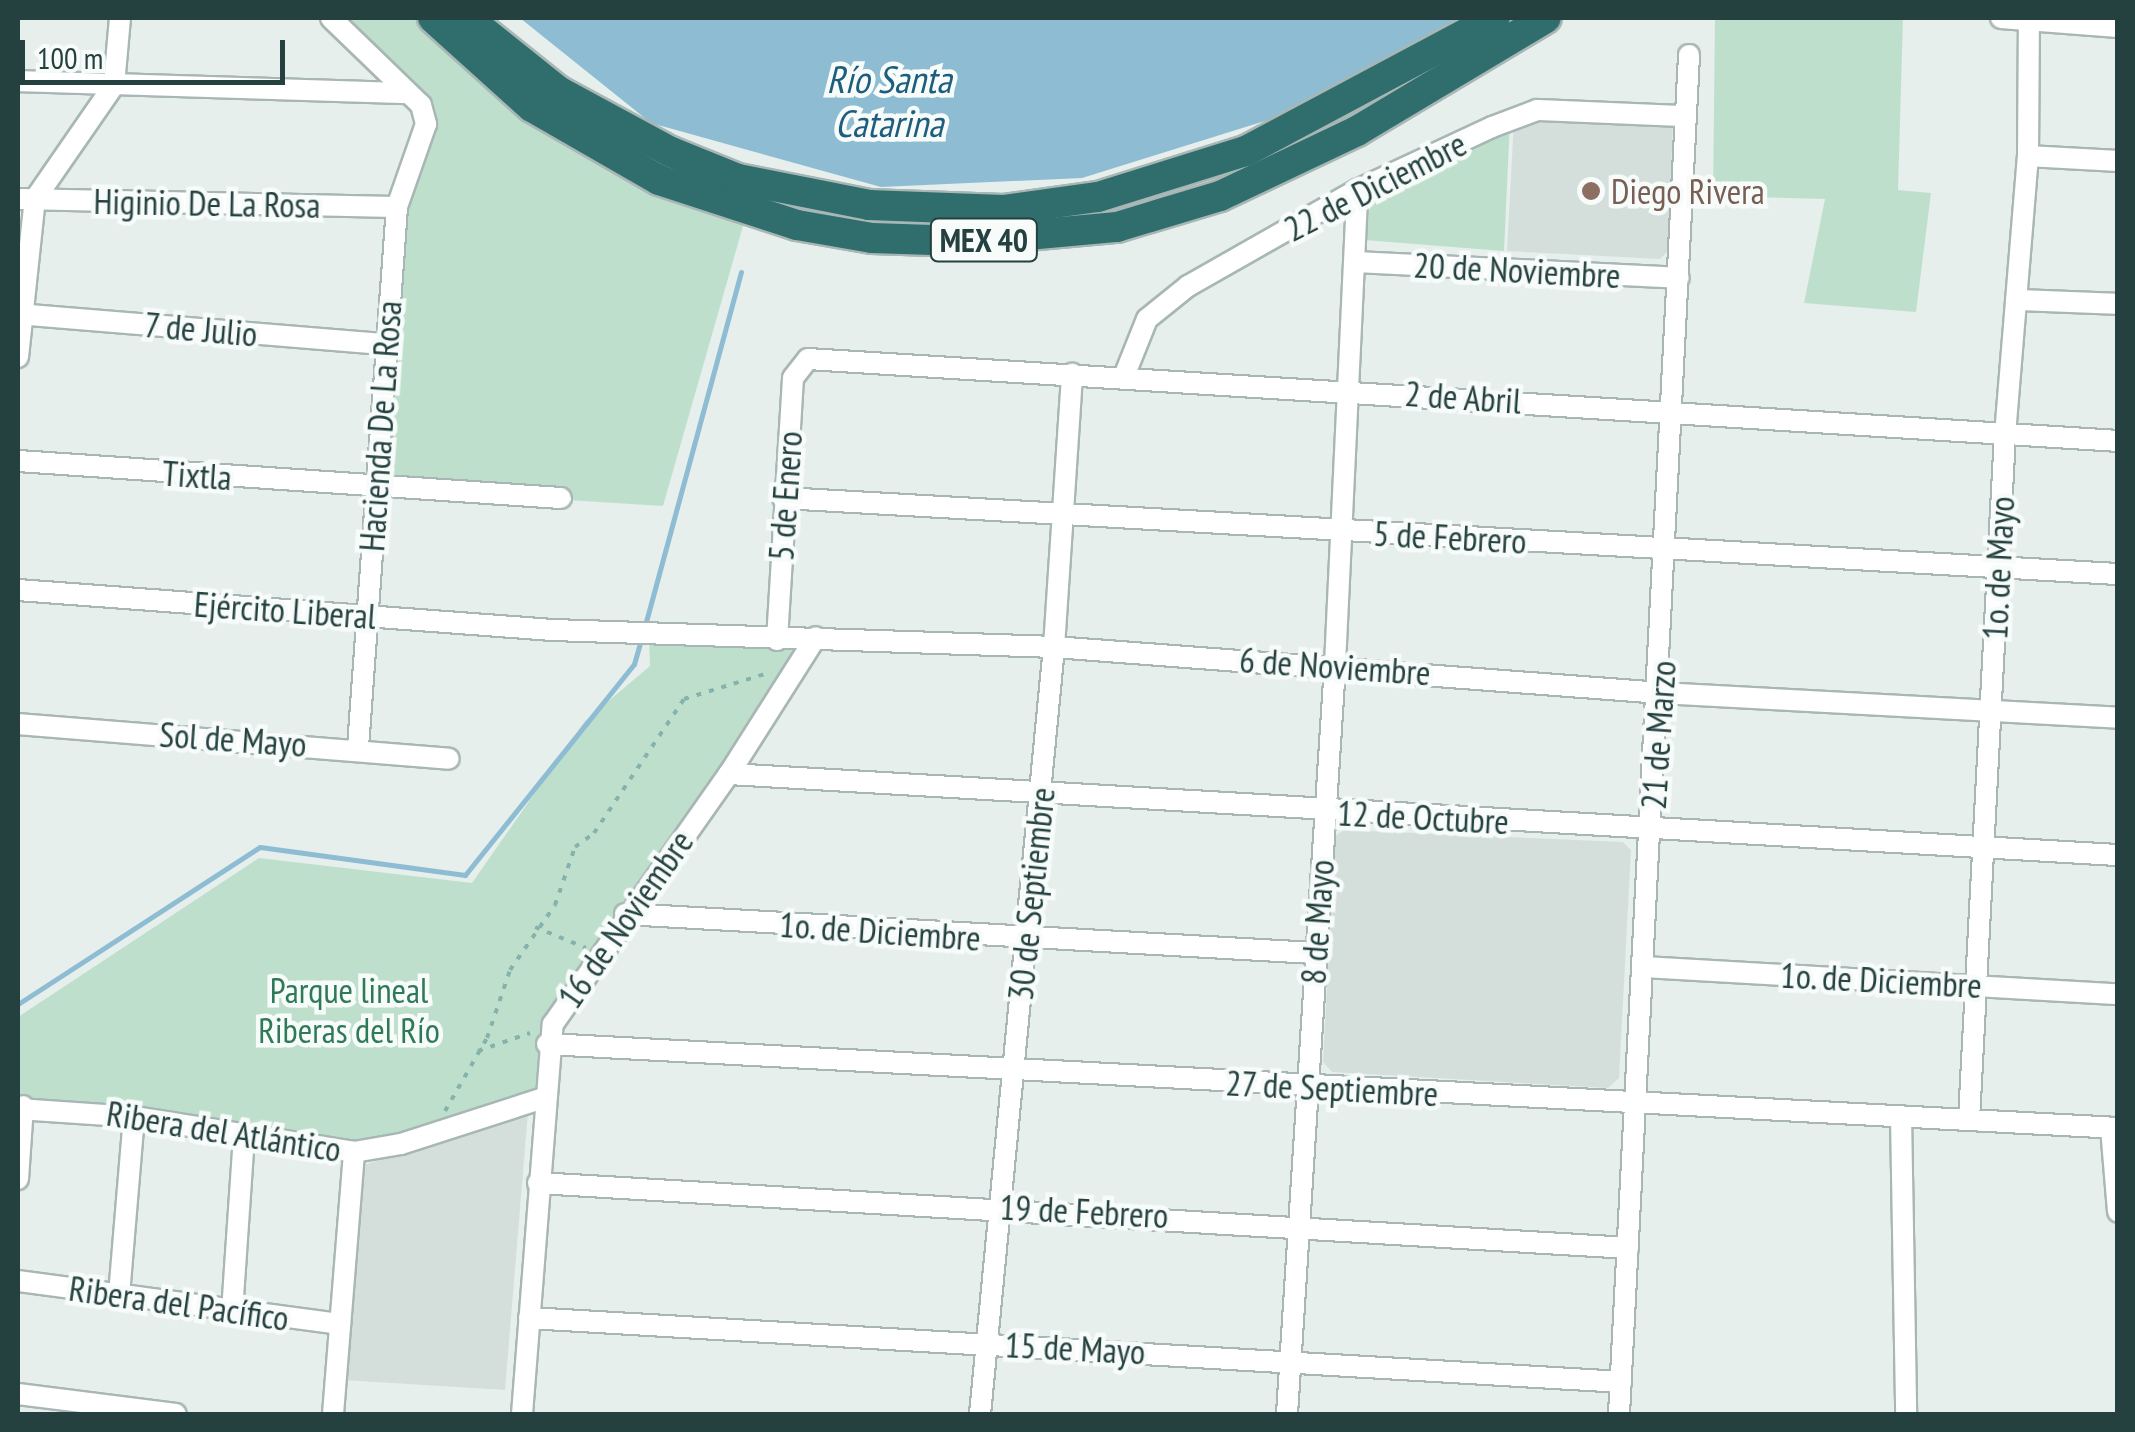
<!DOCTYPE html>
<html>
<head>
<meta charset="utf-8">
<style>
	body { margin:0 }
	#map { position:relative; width:2135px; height:1432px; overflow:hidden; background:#e6efec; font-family:"PT Sans Narrow",sans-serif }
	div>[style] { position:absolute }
	.built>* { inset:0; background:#d4dfdc }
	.green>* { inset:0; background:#bfdfcd }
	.water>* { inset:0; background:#8ebcd3 }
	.stream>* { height:5px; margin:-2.5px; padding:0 2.5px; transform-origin:2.5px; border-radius:2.5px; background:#8ebcd3 }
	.path>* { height:4px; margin-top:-2px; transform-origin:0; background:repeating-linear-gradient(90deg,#86b2ac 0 5px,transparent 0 13px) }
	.roads { filter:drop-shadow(2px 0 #a8b7b5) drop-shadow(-2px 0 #a8b7b5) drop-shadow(0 2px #a8b7b5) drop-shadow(0 -2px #a8b7b5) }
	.minor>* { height:20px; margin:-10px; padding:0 10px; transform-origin:10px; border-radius:10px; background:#fff }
	.highway>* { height:30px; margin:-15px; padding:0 15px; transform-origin:15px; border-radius:15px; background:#2f6e6c }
	.dots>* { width:28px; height:28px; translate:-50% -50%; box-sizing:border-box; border:5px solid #f7fbf9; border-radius:50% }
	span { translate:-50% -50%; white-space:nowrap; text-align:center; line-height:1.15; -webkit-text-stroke:9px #f7fbf9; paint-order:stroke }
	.shield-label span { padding:2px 8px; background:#f7fbf9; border:2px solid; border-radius:8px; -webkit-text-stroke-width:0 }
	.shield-label { font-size:32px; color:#24413f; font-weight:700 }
	.street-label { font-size:35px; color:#24413f }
	.education-label { font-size:35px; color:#785e54 }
	.left { translate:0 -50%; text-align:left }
	.park-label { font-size:35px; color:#2e7958 }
	.water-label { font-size:38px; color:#1d5d7e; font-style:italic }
	.frame { position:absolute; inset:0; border:20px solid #24413f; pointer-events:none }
	.scale { position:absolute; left:20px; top:40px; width:265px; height:45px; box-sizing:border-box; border:5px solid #24413f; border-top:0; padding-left:12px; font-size:30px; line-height:35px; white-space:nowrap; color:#24413f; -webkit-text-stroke:8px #f7fbf9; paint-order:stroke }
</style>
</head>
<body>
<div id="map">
	<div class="built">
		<i style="clip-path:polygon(1535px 115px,1673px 121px,1668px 251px,1660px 259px,1507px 251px,1514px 120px)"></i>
		<i style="clip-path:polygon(1344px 830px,1623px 842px,1631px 850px,1619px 1078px,1608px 1088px,1332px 1072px,1323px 1062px,1335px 836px)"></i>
		<i style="clip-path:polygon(528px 1112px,505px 1390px,343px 1380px,364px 1165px)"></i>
	</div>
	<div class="green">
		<i style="clip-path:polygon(333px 18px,439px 18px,504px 84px,747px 212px,663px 506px,376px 488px,397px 207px,424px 111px)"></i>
		<i style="clip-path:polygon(1715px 18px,1903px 18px,1898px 190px,1931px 193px,1916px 312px,1804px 303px,1825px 199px,1713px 196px)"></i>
		<i style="clip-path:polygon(1510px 120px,1504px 251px,1364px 240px,1372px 196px)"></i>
		<i style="clip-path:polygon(649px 634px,816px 637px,561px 1008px,543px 1098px,373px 1150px,18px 1109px,18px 1017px,259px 858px,472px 883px,585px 721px,650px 666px)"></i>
	</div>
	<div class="water">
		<i style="clip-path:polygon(520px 18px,1462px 18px,1319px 104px,1082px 178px,881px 187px,651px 123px)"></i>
	</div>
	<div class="stream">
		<i style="left:644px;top:629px;width:370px;rotate:-74.8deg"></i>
		<i style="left:18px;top:1004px;width:288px;rotate:-33deg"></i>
		<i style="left:260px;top:847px;width:207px;rotate:7.8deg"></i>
		<i style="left:465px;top:875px;width:270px;rotate:-51.3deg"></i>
		<i style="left:634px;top:664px;width:25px;rotate:-74deg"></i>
	</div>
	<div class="path">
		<i style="left:535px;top:927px;width:55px;rotate:22.4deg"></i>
		<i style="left:478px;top:1051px;width:55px;rotate:-19.1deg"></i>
		<i style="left:445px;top:1111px;width:84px;rotate:-60.1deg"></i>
		<i style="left:487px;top:1038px;width:72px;rotate:-71.3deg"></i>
		<i style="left:510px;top:970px;width:79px;rotate:-55.3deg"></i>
		<i style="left:555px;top:905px;width:61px;rotate:-71deg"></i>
		<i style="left:575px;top:847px;width:24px;rotate:-36deg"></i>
		<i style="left:594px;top:833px;width:161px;rotate:-56.1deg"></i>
		<i style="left:684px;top:699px;width:91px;rotate:-17.2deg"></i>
	</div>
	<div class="roads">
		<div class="minor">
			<i style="left:331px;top:18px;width:125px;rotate:44deg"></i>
			<i style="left:421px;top:105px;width:20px;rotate:75deg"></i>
			<i style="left:426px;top:124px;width:88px;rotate:109.3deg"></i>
			<i style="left:397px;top:207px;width:541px;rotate:94.13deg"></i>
			<i style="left:2001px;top:18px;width:117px;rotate:4.4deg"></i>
			<i style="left:18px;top:81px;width:389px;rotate:1.8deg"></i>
			<i style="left:2028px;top:156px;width:90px;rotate:3.2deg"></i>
			<i style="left:18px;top:199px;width:379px;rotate:1.2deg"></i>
			<i style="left:1355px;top:262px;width:324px;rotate:2.8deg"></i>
			<i style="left:2016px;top:300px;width:102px;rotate:2.2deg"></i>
			<i style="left:18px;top:314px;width:368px;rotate:4.7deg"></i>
			<i style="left:18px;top:357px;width:159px;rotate:-83.9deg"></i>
			<i style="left:35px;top:199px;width:139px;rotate:-55.3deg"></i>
			<i style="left:114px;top:85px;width:67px;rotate:-84.9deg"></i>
			<i style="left:1125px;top:374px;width:59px;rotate:-68.2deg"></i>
			<i style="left:1147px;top:319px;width:53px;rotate:-38.8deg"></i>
			<i style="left:1188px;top:286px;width:194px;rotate:-29.6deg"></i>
			<i style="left:1357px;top:190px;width:149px;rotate:-25deg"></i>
			<i style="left:1492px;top:127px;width:48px;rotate:-20.7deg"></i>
			<i style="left:1537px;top:110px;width:146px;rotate:2.4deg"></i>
			<i style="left:18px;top:461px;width:544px;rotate:3.9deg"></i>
			<i style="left:783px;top:498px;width:1337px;rotate:3.26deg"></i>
			<i style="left:18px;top:590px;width:536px;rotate:4.28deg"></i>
			<i style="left:553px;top:630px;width:501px;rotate:1.94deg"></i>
			<i style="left:1054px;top:647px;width:609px;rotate:4.33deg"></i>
			<i style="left:1661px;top:693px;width:458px;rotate:3.1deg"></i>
			<i style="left:777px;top:640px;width:262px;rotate:-86.5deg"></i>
			<i style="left:793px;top:378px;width:24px;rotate:-52deg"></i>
			<i style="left:808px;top:359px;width:1313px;rotate:3.58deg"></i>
			<i style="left:18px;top:724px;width:432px;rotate:4.6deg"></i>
			<i style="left:729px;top:774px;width:1391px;rotate:3.34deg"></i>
			<i style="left:625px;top:914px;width:691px;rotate:3.24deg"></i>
			<i style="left:1645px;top:967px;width:474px;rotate:3.3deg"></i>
			<i style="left:547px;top:1044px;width:1573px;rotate:3.06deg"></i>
			<i style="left:18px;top:1109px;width:116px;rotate:3.9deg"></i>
			<i style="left:134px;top:1117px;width:223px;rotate:9deg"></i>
			<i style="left:354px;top:1152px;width:48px;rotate:-9.7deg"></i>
			<i style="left:401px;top:1144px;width:149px;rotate:-17.9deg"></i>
			<i style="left:1901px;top:1116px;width:298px;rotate:89deg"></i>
			<i style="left:1969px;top:1119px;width:685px;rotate:-86.99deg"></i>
			<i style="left:2005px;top:435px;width:280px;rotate:-85.3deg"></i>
			<i style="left:2028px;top:156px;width:138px;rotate:-89.6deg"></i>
			<i style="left:2111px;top:1128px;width:84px;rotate:85.2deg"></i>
			<i style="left:18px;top:1179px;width:73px;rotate:-86.1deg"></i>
			<i style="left:538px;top:1183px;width:1092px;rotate:3.41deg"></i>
			<i style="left:18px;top:1281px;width:325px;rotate:7.6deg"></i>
			<i style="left:119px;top:1295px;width:179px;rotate:-85.2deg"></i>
			<i style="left:232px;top:1312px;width:177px;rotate:-86.1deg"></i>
			<i style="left:529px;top:1318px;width:1094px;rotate:3.35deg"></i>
			<i style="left:18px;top:1394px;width:159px;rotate:7.2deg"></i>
			<i style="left:333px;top:1414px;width:263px;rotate:-85.4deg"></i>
			<i style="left:522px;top:1414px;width:391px;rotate:-85.5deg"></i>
			<i style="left:553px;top:1024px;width:306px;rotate:-54.9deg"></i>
			<i style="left:729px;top:774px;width:162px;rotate:-57.6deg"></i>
			<i style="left:980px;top:1414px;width:771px;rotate:-84.49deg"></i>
			<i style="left:1054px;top:647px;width:274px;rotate:-86.2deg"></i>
			<i style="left:1287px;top:1414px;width:751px;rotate:-86.33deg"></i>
			<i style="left:1335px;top:665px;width:476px;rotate:-87.3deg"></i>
			<i style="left:1619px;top:1414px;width:1361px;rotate:-87.05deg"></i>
		</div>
		<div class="highway">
			<i style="left:433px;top:18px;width:133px;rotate:42deg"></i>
			<i style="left:532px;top:107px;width:146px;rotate:29.9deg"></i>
			<i style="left:659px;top:180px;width:145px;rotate:18.1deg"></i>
			<i style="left:797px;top:225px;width:76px;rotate:9.8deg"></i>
			<i style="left:872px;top:238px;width:90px;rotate:1.9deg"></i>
			<i style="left:962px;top:241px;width:156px;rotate:-5.2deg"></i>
			<i style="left:1117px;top:227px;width:108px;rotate:-16.8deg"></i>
			<i style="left:1220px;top:196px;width:152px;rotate:-25.4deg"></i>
			<i style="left:1357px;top:131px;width:220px;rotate:-30.9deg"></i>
			<i style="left:467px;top:18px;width:117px;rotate:38.7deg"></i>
			<i style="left:558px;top:91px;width:128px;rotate:28.4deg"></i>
			<i style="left:671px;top:152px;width:72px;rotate:21.9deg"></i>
			<i style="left:738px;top:179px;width:134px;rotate:11.2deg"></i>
			<i style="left:869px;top:205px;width:134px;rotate:2.1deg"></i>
			<i style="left:1003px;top:210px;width:96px;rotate:-7.8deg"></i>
			<i style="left:1098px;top:197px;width:155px;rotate:-17.3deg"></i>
			<i style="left:1246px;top:151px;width:282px;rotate:-28.1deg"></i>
		</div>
	</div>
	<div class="dots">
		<i style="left:1591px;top:191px;background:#8d6e63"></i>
	</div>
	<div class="shield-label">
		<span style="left:984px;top:240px">MEX 40</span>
	</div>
	<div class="street-label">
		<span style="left:1375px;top:186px;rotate:-27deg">22 de Diciembre</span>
		<span style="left:207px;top:203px;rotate:1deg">Higinio De La Rosa</span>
		<span style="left:1517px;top:270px;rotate:3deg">20 de Noviembre</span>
		<span style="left:201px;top:329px;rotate:5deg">7 de Julio</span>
		<span style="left:1463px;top:397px;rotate:4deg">2 de Abril</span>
		<span style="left:380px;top:426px;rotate:-86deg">Hacienda De La Rosa</span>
		<span style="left:197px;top:475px;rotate:4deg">Tixtla</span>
		<span style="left:785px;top:496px;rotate:-86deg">5 de Enero</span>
		<span style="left:1450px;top:537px;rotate:3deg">5 de Febrero</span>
		<span style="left:1998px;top:568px;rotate:-87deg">1o. de Mayo</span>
		<span style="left:285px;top:610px;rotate:4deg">Ejército Liberal</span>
		<span style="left:1335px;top:666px;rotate:4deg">6 de Noviembre</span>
		<span style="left:1658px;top:735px;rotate:-86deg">21 de Marzo</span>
		<span style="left:233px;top:739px;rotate:4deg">Sol de Mayo</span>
		<span style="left:1423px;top:817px;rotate:3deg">12 de Octubre</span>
		<span style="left:1031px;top:894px;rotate:-84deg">30 de Septiembre</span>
		<span style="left:625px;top:919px;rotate:-55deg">16 de Noviembre</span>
		<span style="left:1317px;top:922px;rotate:-86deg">8 de Mayo</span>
		<span style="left:880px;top:931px;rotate:4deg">1o. de Diciembre</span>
		<span style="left:1881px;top:980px;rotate:3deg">1o. de Diciembre</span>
		<span style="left:1332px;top:1088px;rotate:3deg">27 de Septiembre</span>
		<span style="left:224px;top:1131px;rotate:9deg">Ribera del Atlántico</span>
		<span style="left:1084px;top:1211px;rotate:3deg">19 de Febrero</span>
		<span style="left:179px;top:1303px;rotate:8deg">Ribera del Pacífico</span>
		<span style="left:1075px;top:1348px;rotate:3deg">15 de Mayo</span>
	</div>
	<div class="education-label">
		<span class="left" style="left:1611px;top:191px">Diego Rivera</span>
	</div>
	<div class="park-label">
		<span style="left:349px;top:1010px">Parque lineal<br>Riberas del Río</span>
	</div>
	<div class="water-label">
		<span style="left:889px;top:101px">Río Santa<br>Catarina</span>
	</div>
	<div class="frame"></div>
	<div class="scale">100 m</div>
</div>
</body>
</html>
